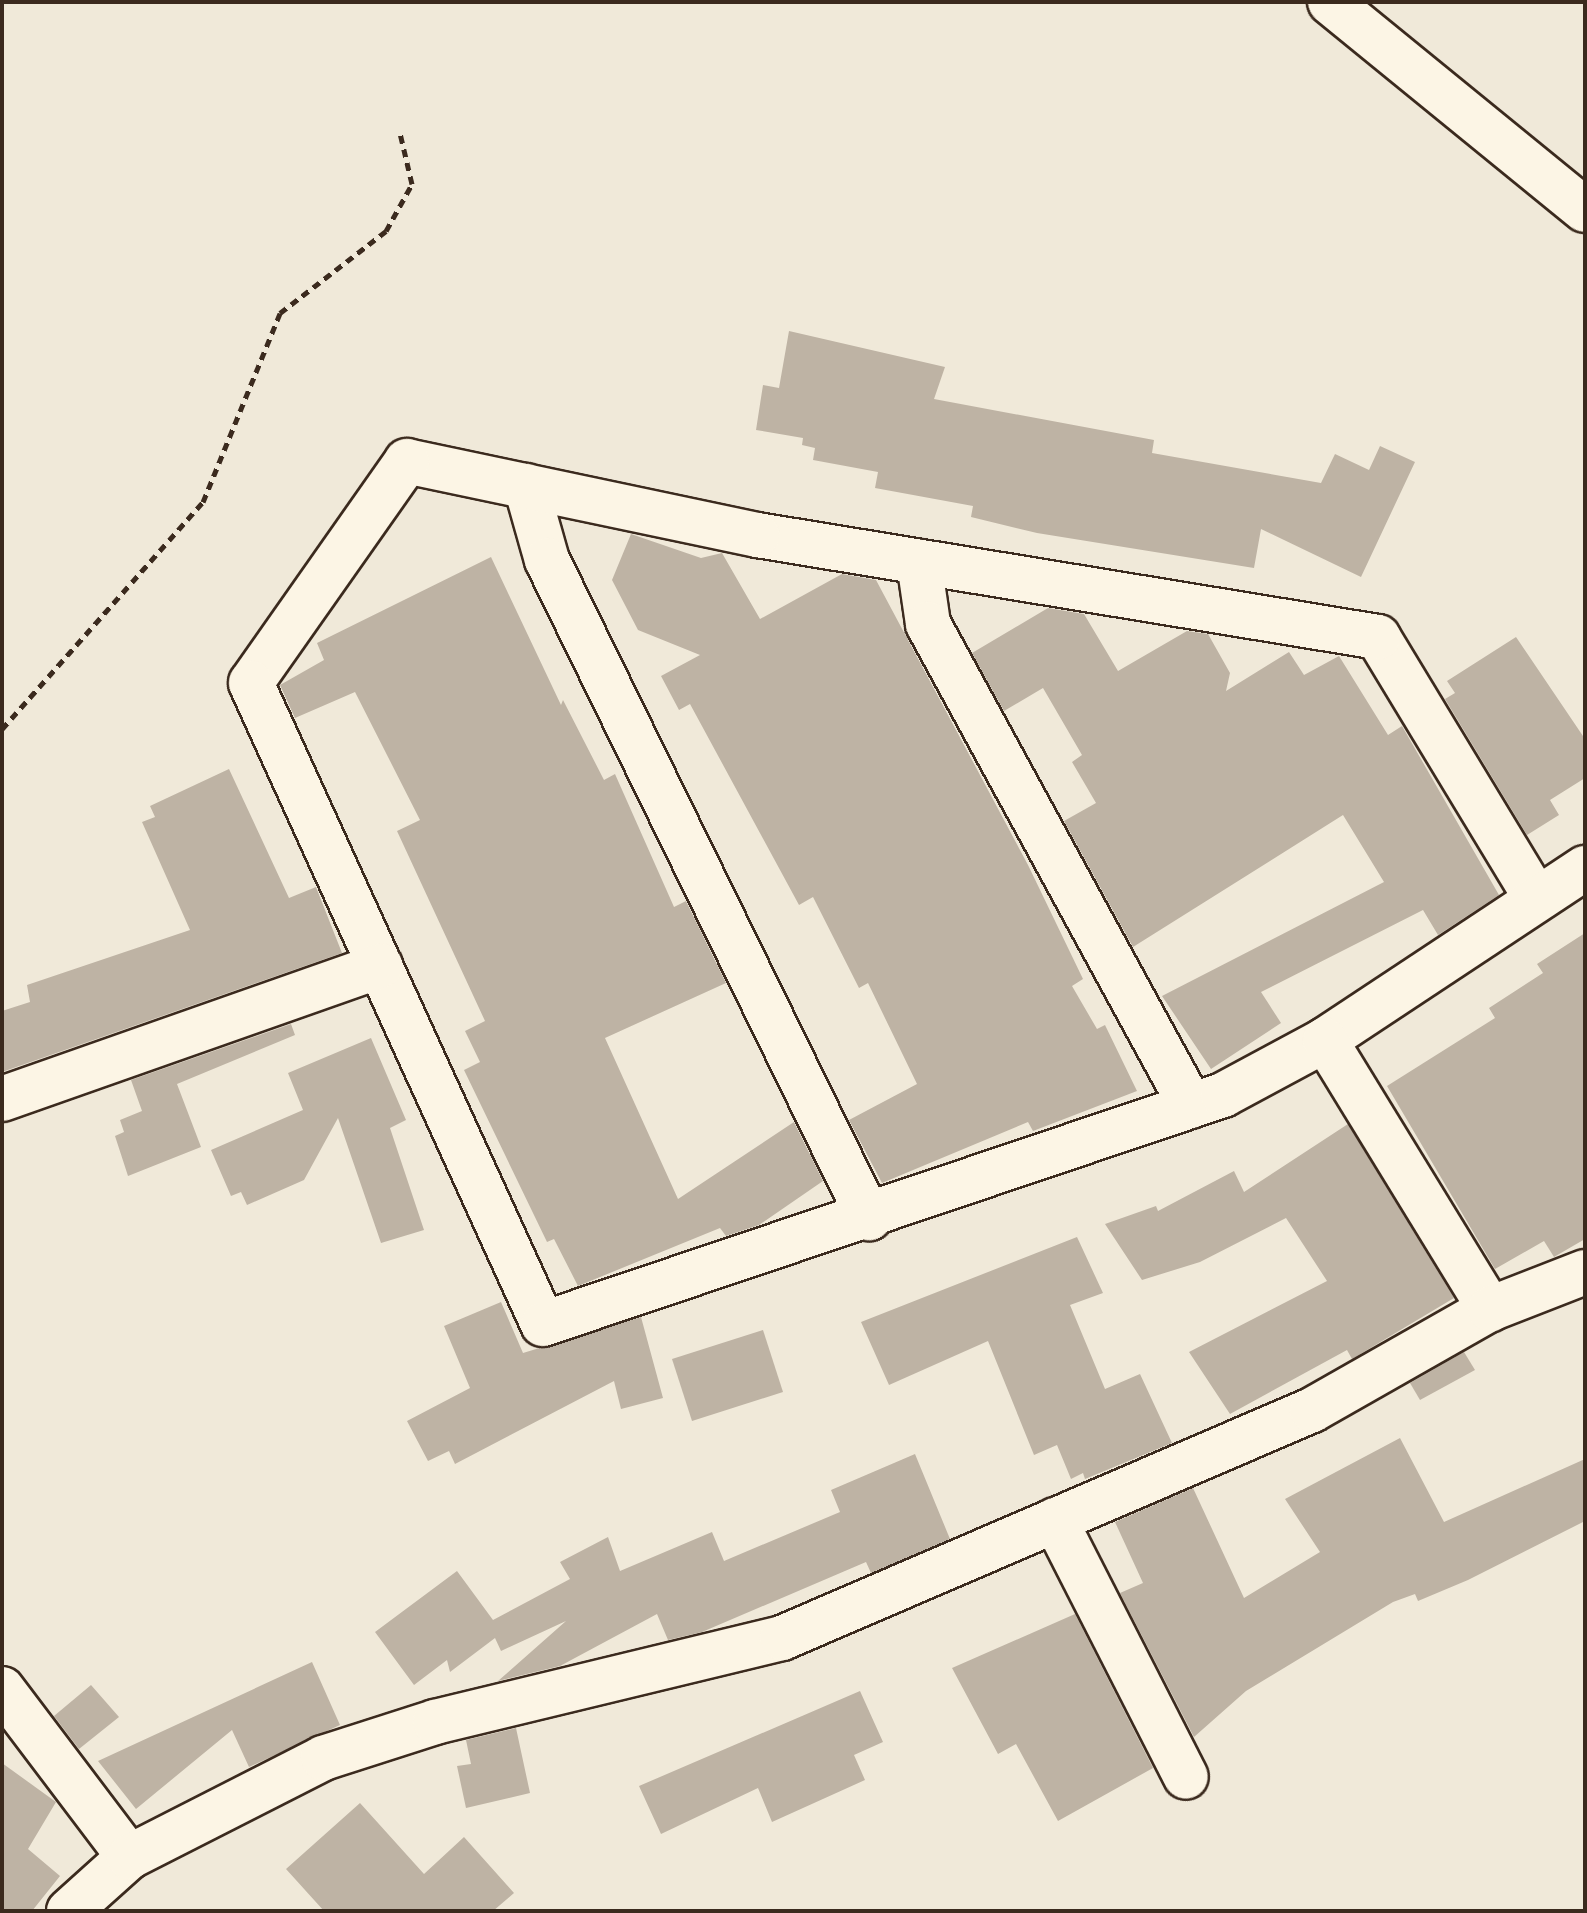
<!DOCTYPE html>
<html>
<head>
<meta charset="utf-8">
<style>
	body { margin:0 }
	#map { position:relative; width:1587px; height:1913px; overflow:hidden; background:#f0e9d9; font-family:"Indie Flower",sans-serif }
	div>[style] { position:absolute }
	.building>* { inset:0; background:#beb3a4 }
	.path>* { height:5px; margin-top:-2.5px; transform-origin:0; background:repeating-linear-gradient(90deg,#3b2a1e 0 8px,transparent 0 14px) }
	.roads { filter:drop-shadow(2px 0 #3b2a1e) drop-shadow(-2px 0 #3b2a1e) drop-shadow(0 2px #3b2a1e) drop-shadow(0 -2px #3b2a1e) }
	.street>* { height:44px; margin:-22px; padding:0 22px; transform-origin:22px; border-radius:22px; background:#fcf5e5 }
	.secondary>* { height:44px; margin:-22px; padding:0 22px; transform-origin:22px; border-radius:22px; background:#fcf5e5 }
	span { translate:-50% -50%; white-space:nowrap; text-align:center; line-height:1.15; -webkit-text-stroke:6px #fcf5e5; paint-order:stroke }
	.frame { position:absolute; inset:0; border:4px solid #3b2a1e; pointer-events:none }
</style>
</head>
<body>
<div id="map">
	<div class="building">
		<i style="clip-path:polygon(789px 331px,945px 367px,934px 399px,1154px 440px,1152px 453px,1321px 483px,1335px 454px,1369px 470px,1380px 446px,1415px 462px,1361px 577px,1261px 529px,1254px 568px,1037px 533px,971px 517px,973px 506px,875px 488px,878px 472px,813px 460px,815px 448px,802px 445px,803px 438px,756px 430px,763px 385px,779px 388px)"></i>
		<i style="clip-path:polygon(631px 534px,701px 558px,722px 553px,760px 619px,842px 574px,876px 580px,1028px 865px,1083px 979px,1072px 986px,1097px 1029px,1105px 1025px,1137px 1091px,1033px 1131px,1028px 1122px,882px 1183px,849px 1120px,917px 1084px,868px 983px,859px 988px,813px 897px,799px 905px,690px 704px,679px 710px,661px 676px,700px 655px,638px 630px,612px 580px)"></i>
		<i style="clip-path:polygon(491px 557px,561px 705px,563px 700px,604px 780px,615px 774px,674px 907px,686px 901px,726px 983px,605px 1038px,678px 1199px,794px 1122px,823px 1181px,759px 1225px,726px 1236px,720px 1228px,578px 1286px,554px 1239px,547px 1242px,464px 1070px,480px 1062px,465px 1031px,485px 1021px,397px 831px,420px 820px,355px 692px,295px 718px,280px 685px,324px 660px,317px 643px)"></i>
		<i style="clip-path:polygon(1048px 608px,1084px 614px,1118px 671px,1187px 631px,1208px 634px,1230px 673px,1226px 691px,1289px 652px,1304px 675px,1339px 656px,1388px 735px,1402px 726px,1499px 895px,1438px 935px,1423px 910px,1261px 992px,1281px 1023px,1211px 1069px,1162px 996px,1384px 882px,1343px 815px,1133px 947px,1064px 821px,1096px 803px,1072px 762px,1082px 755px,1043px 688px,1004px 711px,972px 653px)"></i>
		<i style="clip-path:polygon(1516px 637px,1585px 739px,1585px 778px,1550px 800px,1559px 815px,1527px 835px,1445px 699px,1455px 693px,1447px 681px)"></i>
		<i style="clip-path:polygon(229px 769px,289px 898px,316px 887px,342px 953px,2px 1072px,2px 1011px,30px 1002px,27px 985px,190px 930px,142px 822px,155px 817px,150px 806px)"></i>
		<i style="clip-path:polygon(1585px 933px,1585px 1239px,1554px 1257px,1544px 1241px,1495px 1269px,1387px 1086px,1495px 1018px,1489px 1008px,1543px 973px,1537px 964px)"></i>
		<i style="clip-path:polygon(291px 1024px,295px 1035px,177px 1084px,201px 1147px,128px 1176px,115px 1136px,124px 1132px,120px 1120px,142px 1111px,131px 1080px)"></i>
		<i style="clip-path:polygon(371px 1038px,406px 1120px,390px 1128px,424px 1230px,381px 1243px,338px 1118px,304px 1180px,247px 1205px,241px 1192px,231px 1196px,211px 1150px,303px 1110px,288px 1073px)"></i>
		<i style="clip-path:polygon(1348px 1124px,1454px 1298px,1352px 1359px,1347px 1350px,1230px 1414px,1189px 1352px,1327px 1281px,1286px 1218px,1200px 1262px,1142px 1280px,1105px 1224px,1156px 1206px,1158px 1211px,1234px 1171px,1244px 1192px)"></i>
		<i style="clip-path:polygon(1077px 1237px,1103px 1293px,1070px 1305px,1105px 1389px,1140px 1374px,1172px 1443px,1085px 1479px,1083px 1473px,1071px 1479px,1057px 1445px,1034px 1455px,988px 1341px,889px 1385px,861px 1322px)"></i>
		<i style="clip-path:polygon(501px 1302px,523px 1353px,641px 1317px,663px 1398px,621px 1409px,614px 1381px,455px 1464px,449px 1451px,428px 1461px,407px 1421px,470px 1388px,444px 1326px)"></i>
		<i style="clip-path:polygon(763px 1330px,783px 1392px,692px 1421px,672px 1359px)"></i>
		<i style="clip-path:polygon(1464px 1352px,1475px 1370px,1420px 1400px,1410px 1383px)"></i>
		<i style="clip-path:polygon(1400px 1438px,1444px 1522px,1585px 1459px,1585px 1521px,1468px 1580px,1418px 1601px,1415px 1594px,1393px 1602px,1246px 1691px,1194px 1737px,1120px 1593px,1143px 1583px,1115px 1522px,1193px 1488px,1244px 1598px,1320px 1552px,1285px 1499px)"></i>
		<i style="clip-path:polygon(915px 1454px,950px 1539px,871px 1573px,866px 1562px,702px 1632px,668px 1640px,657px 1614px,560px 1666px,498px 1681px,566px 1621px,501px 1651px,495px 1638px,450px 1672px,447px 1660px,414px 1685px,375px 1632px,457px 1571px,493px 1620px,570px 1579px,560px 1562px,608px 1537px,620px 1571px,712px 1532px,724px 1561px,840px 1512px,831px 1490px)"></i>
		<i style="clip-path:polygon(1075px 1614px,1153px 1768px,1058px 1821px,1016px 1744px,998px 1754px,952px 1668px)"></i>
		<i style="clip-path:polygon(312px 1662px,340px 1725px,249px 1767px,232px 1730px,136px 1809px,98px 1761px)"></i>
		<i style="clip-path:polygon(91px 1685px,119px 1717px,79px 1749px,54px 1716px)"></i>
		<i style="clip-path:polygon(860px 1691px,883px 1742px,854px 1755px,865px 1780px,772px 1822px,758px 1788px,661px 1834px,639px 1786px)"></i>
		<i style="clip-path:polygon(516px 1728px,530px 1793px,466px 1808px,457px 1766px,471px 1764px,466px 1740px)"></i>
		<i style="clip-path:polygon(2px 1763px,56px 1802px,28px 1849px,60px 1876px,32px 1911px,2px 1911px)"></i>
		<i style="clip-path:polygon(360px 1803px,424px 1874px,464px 1837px,514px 1893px,493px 1911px,324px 1911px,286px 1869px)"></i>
	</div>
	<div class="path">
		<i style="left:2px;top:729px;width:303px;rotate:-48.5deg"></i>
		<i style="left:203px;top:502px;width:204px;rotate:-67.8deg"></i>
		<i style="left:280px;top:313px;width:134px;rotate:-37.7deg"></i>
		<i style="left:386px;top:231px;width:54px;rotate:-61deg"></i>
		<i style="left:412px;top:184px;width:52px;rotate:-103.2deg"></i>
	</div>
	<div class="roads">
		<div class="street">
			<i style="left:526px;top:486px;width:77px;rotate:74.2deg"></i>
			<i style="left:547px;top:560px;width:733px;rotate:63.92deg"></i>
			<i style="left:919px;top:562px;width:63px;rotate:81.7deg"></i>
			<i style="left:928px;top:624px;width:549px;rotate:61.38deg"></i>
			<i style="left:1536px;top:898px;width:305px;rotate:-121.2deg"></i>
			<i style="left:1378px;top:637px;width:629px;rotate:-170.67deg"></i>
			<i style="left:757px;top:535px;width:358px;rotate:-168.1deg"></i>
			<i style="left:407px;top:461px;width:271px;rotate:125.1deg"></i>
			<i style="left:251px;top:683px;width:704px;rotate:65.51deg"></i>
			<i style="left:543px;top:1324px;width:718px;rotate:-18.61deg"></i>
			<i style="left:1223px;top:1095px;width:116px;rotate:-28.3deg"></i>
			<i style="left:1325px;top:1040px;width:312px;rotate:-33.5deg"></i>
			<i style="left:1325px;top:1040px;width:316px;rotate:58.5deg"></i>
			<i style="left:2px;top:1099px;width:401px;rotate:-19.4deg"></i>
			<i style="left:1055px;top:1520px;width:288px;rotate:63deg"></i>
			<i style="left:2px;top:1689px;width:211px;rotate:52.9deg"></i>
			<i style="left:69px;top:1911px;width:81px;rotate:-42deg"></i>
			<i style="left:129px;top:1857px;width:218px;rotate:-27deg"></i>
			<i style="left:323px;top:1758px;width:118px;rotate:-17.8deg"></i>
			<i style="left:435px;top:1722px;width:357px;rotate:-13.6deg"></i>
			<i style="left:782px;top:1638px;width:577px;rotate:-23.28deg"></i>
			<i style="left:1312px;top:1410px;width:205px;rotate:-29.6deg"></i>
			<i style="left:1490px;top:1309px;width:102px;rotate:-21.3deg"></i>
		</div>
		<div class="secondary">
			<i style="left:1330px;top:2px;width:329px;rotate:39.2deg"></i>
		</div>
	</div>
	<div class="frame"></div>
</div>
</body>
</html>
